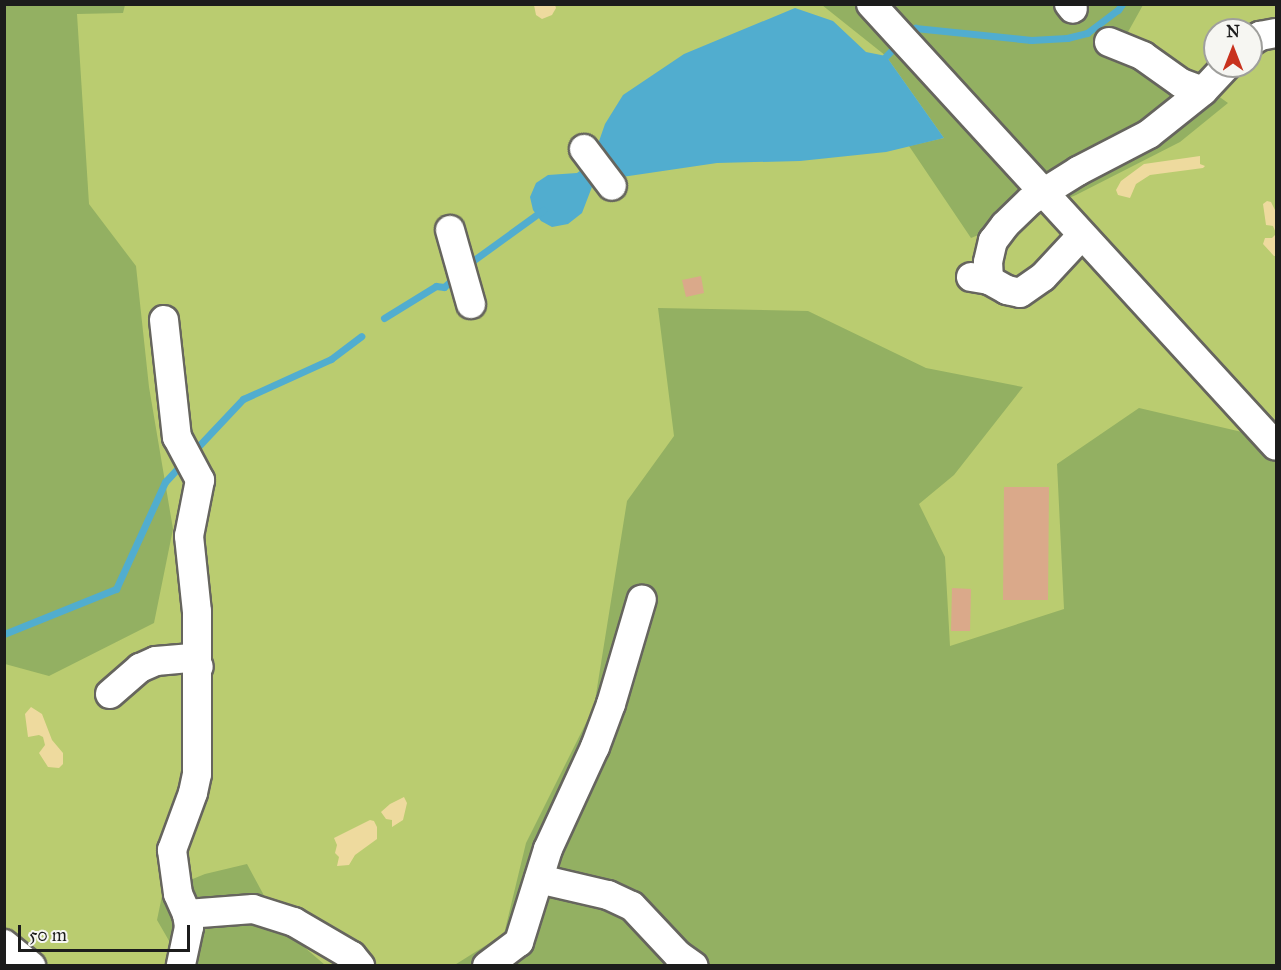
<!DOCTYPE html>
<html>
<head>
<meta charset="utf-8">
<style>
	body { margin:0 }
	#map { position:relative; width:1281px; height:970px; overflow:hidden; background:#f0ecda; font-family:"IM FELL Great Primer",serif }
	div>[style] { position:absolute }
	.green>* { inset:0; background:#bacc70 }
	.forest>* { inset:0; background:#93b062 }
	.sand>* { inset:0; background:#eeda9e }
	.water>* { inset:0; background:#51adcf }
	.stream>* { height:7px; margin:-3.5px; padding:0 3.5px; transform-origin:3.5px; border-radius:3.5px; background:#51adcf }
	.building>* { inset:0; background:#daa98a }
	.roads { filter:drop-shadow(2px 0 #66655e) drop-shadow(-2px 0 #66655e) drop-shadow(0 2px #66655e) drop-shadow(0 -2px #66655e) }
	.minor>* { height:28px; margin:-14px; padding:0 14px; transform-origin:14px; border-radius:14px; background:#fff }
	span { translate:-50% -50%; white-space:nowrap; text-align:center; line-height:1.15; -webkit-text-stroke:4.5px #f6f6f2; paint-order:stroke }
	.frame { position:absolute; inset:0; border:6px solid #1c1c1c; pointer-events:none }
	.north { position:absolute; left:1203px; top:18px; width:60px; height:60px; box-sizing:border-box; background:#f6f6f2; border:2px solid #9f9f9c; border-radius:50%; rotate:0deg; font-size:16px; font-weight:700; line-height:24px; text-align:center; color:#1c1c1c }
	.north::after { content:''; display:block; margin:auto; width:21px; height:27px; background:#c8321e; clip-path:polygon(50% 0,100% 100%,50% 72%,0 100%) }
	.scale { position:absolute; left:18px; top:925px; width:172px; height:27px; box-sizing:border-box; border:3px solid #1c1c1c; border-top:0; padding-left:8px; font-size:18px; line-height:21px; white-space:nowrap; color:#1c1c1c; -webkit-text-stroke:4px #f6f6f2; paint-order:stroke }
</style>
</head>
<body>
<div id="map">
	<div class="green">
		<i style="clip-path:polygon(evenodd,5px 5px,1276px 5px,1276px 965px,5px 966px,5px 5px,1215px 30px,1251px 30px,1251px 66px,1215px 66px,1215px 30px)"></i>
	</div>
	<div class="forest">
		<i style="clip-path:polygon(4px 5px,125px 5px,123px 13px,77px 14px,89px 204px,136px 266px,149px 387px,173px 529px,154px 623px,49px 676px,5px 664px)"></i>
		<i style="clip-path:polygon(822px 5px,1143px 5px,1128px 32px,1228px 103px,1180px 142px,1076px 195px,971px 238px,909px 146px,944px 138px,886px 56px)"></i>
		<i style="clip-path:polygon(658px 308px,808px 311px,926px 368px,1023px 387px,954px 475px,919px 504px,945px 557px,950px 646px,1064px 609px,1057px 464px,1139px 408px,1276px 440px,1276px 965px,453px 966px,504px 934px,526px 843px,594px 707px,627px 501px,674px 436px)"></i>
		<i style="clip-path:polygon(247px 864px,281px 927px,325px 965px,183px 965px,157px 920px,163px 891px,205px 874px)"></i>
	</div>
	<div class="sand">
		<i style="clip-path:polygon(534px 5px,555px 5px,556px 8px,552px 15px,542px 19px,536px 15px)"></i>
		<i style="clip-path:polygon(1200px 156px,1200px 164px,1205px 166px,1203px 168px,1150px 175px,1136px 184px,1130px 198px,1118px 195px,1116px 190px,1121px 181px,1144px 164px)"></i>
		<i style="clip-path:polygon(1267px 201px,1271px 202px,1276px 212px,1276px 233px,1273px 226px,1266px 225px,1263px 204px)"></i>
		<i style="clip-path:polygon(1276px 234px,1276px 256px,1274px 256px,1263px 244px,1265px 238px,1272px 238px)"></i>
		<i style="clip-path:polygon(31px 707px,42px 714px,52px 740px,63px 753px,63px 764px,59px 768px,48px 767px,39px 753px,45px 745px,43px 737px,39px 735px,28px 737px,25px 714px)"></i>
		<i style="clip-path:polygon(404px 797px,407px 803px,403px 820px,392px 827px,392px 820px,386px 819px,381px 812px,390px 804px)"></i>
		<i style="clip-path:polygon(370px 820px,374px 821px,377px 827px,377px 839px,355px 855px,349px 865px,337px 866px,339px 857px,335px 853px,337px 845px,334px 838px)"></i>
	</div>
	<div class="water">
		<i style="clip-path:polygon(795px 8px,833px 21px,866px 52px,886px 56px,944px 138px,886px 152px,800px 161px,717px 163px,622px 177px,598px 144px,605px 124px,623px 95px,684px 54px)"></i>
		<i style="clip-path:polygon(588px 165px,595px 179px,582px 213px,568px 224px,552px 227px,541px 221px,533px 210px,530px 197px,536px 183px,548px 175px,577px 173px)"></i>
	</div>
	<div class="stream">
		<i style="left:907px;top:35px;width:11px;rotate:-41deg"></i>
		<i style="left:915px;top:28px;width:117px;rotate:5.9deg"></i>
		<i style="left:1031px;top:40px;width:36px;rotate:-3deg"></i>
		<i style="left:1067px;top:38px;width:21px;rotate:-14deg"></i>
		<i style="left:1087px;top:33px;width:39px;rotate:-37deg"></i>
		<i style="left:1118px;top:10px;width:7px;rotate:-56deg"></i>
		<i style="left:886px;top:56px;width:18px;rotate:-45deg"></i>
		<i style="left:467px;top:265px;width:94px;rotate:-35.9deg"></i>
		<i style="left:384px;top:318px;width:61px;rotate:-31.6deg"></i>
		<i style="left:436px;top:286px;width:8px;rotate:7deg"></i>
		<i style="left:444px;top:287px;width:15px;rotate:-42deg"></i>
		<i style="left:193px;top:452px;width:73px;rotate:-46.7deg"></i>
		<i style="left:243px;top:399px;width:97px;rotate:-24.4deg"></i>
		<i style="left:331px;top:359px;width:38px;rotate:-37deg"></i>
		<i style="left:4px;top:634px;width:121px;rotate:-21.9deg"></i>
		<i style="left:116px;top:589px;width:118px;rotate:-65.4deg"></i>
		<i style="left:165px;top:482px;width:26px;rotate:-47deg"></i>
	</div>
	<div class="building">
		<i style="clip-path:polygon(701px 276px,704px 293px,686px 297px,682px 280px)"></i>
		<i style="clip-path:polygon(1004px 487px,1049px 487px,1048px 600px,1003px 600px)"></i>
		<i style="clip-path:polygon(952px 588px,971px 589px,970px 631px,951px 631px)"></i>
	</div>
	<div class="roads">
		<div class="minor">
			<i style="left:871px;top:4px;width:599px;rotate:47.5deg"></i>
			<i style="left:1069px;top:4px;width:6px;rotate:51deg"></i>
			<i style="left:1109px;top:42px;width:37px;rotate:22deg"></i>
			<i style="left:1143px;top:56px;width:47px;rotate:35.4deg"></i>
			<i style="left:1181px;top:83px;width:23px;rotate:20deg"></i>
			<i style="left:1251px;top:42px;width:11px;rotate:-34deg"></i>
			<i style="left:1260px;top:36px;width:16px;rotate:-11deg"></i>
			<i style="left:584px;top:149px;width:46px;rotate:52.9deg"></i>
			<i style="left:450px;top:230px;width:77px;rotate:74.2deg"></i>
			<i style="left:971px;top:277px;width:18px;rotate:9deg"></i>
			<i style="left:989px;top:280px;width:21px;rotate:29deg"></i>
			<i style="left:1007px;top:290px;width:13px;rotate:13deg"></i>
			<i style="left:1020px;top:293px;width:28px;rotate:-35deg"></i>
			<i style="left:1043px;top:277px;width:57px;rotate:-47.1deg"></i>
			<i style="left:989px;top:280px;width:18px;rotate:-93deg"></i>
			<i style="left:988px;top:262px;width:22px;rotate:-77deg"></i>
			<i style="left:993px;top:241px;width:20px;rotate:-53deg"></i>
			<i style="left:1005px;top:225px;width:35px;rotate:-44deg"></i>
			<i style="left:1030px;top:201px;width:57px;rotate:-32deg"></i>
			<i style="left:1078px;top:171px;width:80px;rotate:-27.5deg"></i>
			<i style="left:1149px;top:134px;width:69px;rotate:-38.5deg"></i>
			<i style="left:1203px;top:91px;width:34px;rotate:-47deg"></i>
			<i style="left:164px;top:320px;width:118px;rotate:83.7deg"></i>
			<i style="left:177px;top:437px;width:49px;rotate:61.9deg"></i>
			<i style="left:200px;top:480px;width:57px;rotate:101.1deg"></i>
			<i style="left:189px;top:536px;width:76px;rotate:84deg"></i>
			<i style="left:197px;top:612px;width:162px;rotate:90deg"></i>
			<i style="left:197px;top:774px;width:19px;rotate:102deg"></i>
			<i style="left:193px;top:793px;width:61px;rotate:110.2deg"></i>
			<i style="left:172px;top:850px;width:44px;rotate:82.2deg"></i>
			<i style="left:178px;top:894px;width:22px;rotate:66deg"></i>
			<i style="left:187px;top:914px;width:13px;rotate:81deg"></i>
			<i style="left:189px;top:927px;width:40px;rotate:102deg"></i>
			<i style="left:110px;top:694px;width:40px;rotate:-41deg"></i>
			<i style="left:140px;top:668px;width:17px;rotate:-24deg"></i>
			<i style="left:156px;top:661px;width:33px;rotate:-5deg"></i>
			<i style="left:189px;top:658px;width:13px;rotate:42deg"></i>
			<i style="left:539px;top:879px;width:71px;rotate:13.1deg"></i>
			<i style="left:608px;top:895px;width:26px;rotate:25deg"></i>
			<i style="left:632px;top:906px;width:67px;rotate:46.8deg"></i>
			<i style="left:678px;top:955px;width:19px;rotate:35deg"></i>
			<i style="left:187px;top:914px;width:66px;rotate:-4.3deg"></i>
			<i style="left:253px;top:909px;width:43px;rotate:17.6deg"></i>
			<i style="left:294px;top:922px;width:67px;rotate:30.4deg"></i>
			<i style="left:352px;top:956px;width:13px;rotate:51deg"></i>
			<i style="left:4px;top:944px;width:35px;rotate:39deg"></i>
			<i style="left:487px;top:966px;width:40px;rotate:-37deg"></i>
			<i style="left:519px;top:942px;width:97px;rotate:-72.7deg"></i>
			<i style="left:548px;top:849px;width:112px;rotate:-65.3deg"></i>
			<i style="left:595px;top:747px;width:46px;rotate:-69.6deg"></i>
			<i style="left:611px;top:704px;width:109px;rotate:-73.6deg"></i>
		</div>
	</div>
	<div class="frame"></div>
	<div class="north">N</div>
	<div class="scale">50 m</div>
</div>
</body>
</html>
